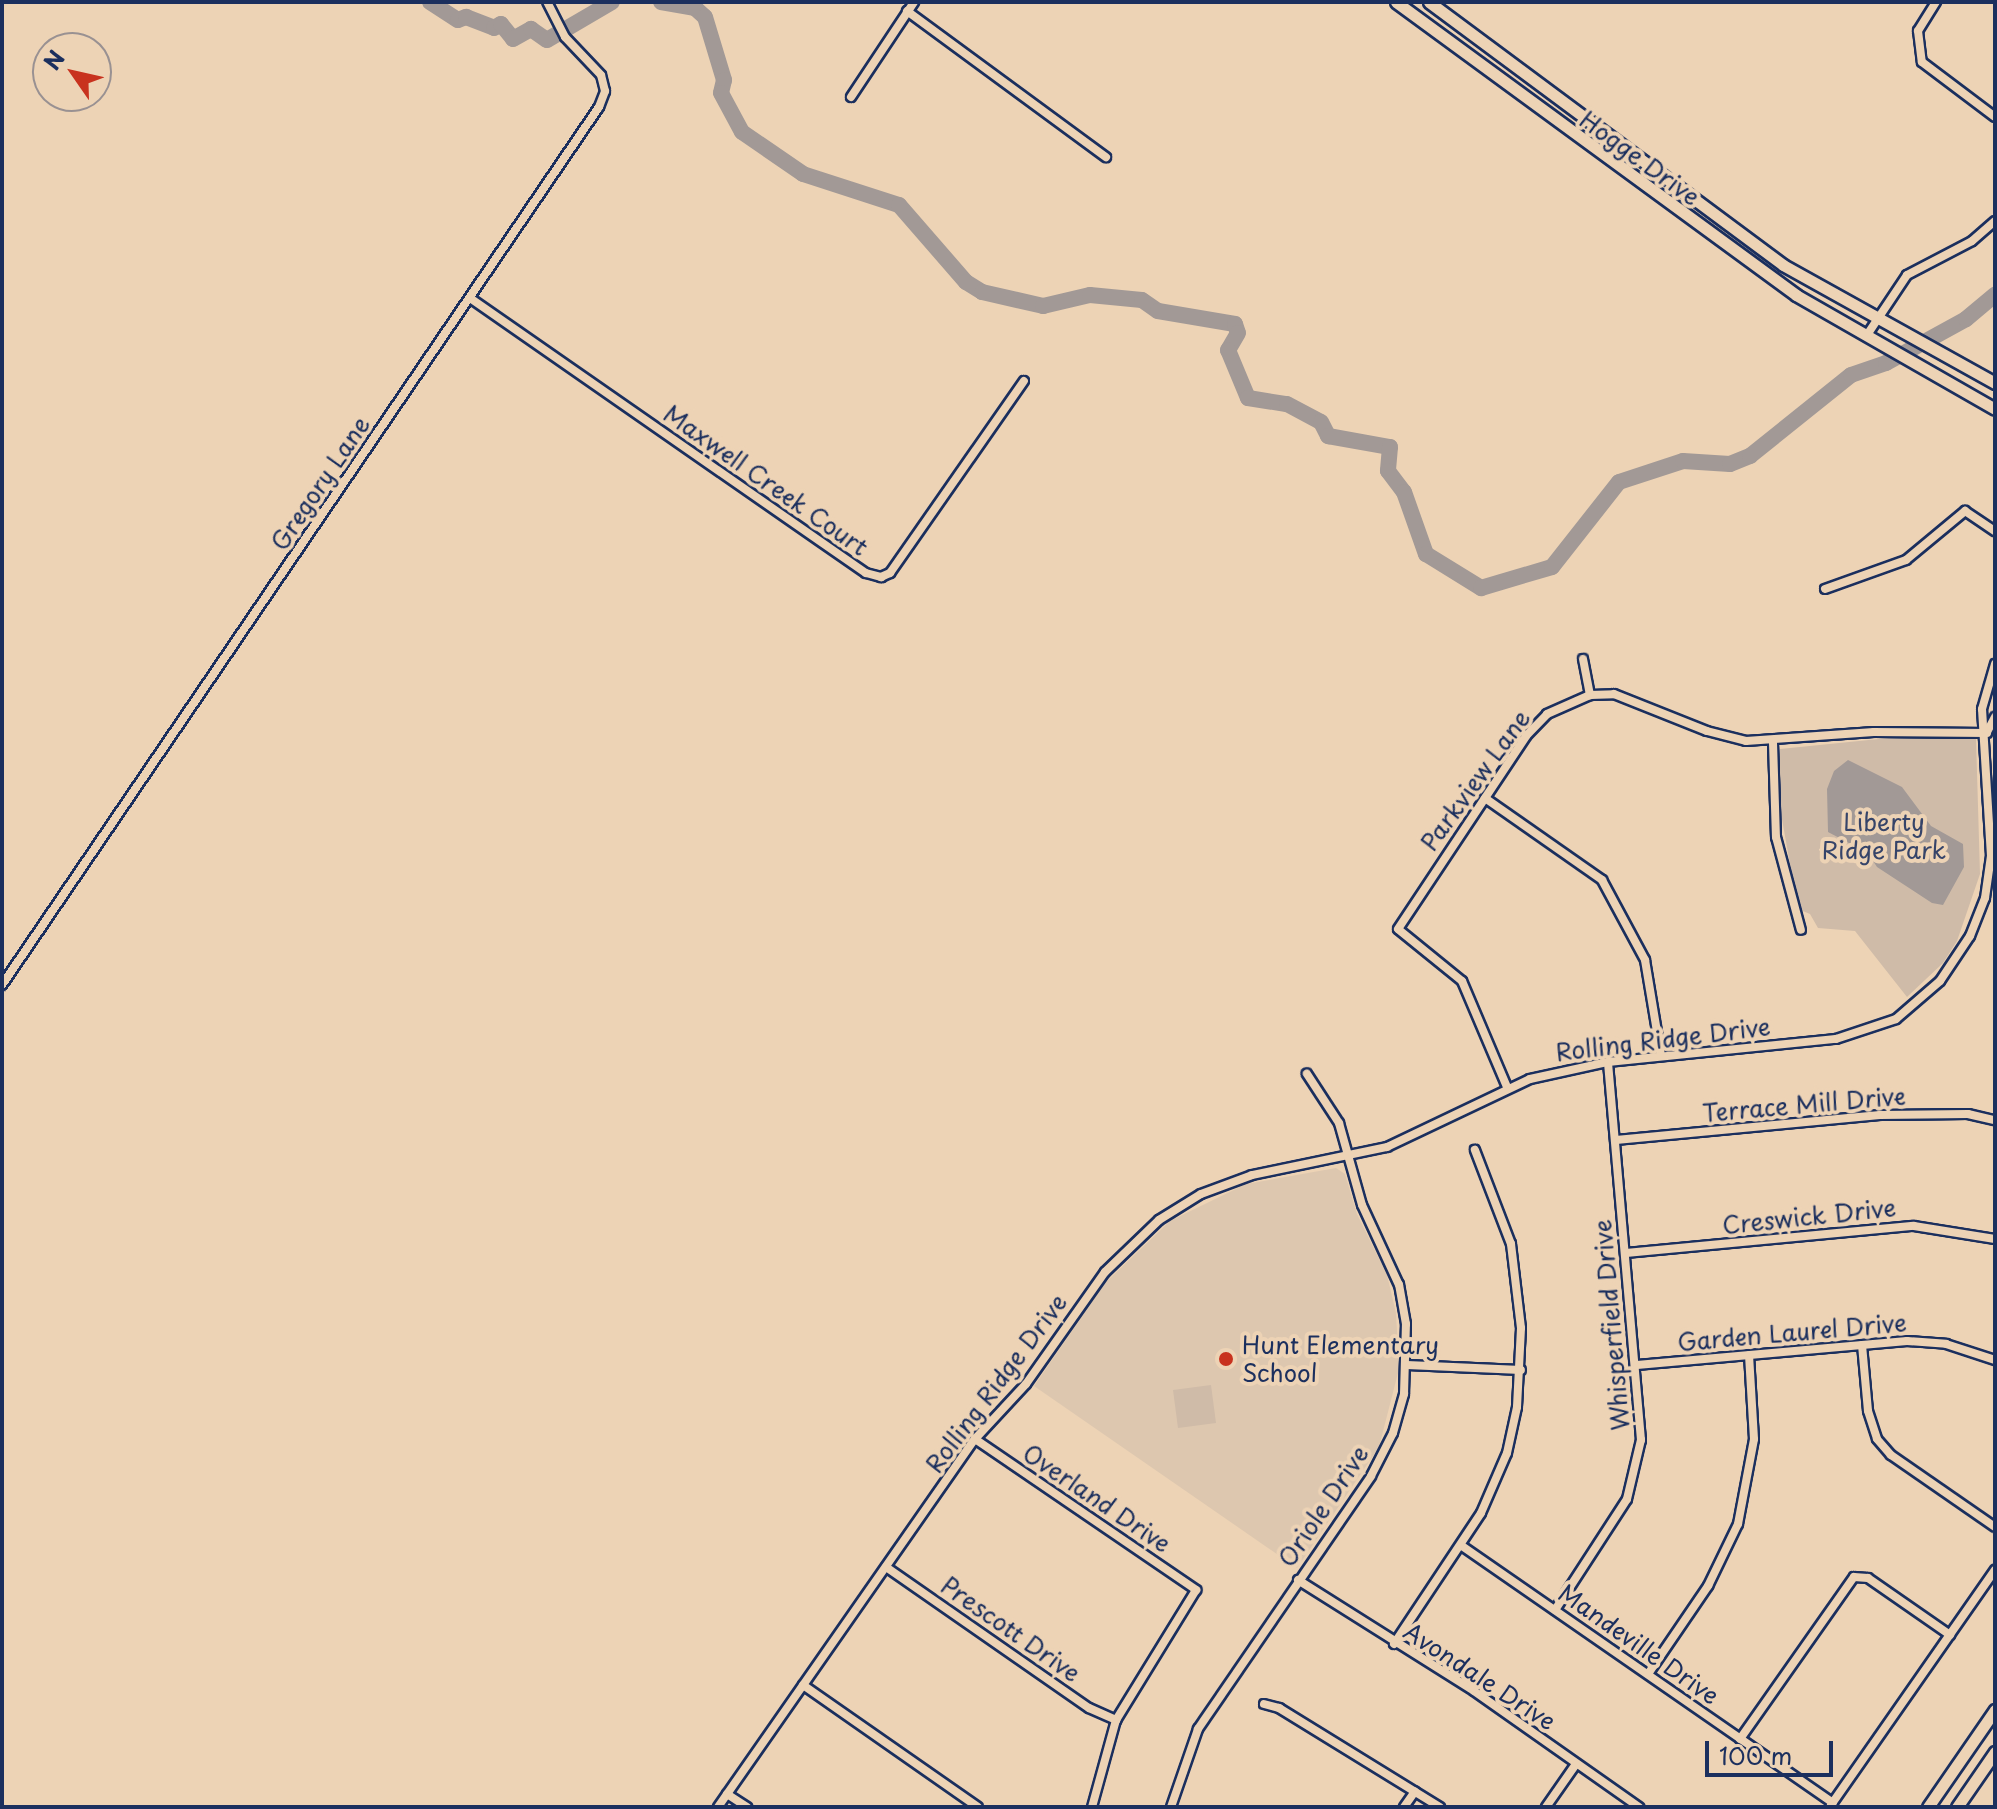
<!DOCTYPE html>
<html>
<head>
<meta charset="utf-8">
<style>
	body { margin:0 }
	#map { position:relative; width:1997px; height:1809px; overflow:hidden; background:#edd3b5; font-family:"Playpen Sans",sans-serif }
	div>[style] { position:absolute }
	.built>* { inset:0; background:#ddc7af }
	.green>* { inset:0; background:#cfbba8 }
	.water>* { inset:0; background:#a29996 }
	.river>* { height:16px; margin:-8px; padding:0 8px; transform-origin:8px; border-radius:8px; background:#a29996 }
	.roads { filter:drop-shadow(2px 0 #1b2f5e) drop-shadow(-2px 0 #1b2f5e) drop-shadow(0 2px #1b2f5e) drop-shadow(0 -2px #1b2f5e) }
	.minor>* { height:8px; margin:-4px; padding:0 4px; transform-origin:4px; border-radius:4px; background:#edd3b5 }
	.major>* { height:11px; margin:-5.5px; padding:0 5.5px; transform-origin:5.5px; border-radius:5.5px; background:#edd3b5 }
	.dots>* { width:22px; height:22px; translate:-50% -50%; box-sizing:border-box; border:4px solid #edd3b5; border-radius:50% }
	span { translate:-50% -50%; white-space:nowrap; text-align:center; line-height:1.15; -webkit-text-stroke:8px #edd3b5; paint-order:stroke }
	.street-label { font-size:24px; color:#1b2f5e }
	.park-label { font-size:24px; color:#364469 }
	.poi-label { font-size:24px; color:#1b2f5e }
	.left { translate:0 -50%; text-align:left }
	.frame { position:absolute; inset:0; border:4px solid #1b2f5e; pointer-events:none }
	.north { position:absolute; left:32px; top:32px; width:80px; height:80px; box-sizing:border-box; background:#edd3b5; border:2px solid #999192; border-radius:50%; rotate:304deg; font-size:22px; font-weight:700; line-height:32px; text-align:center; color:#1b2f5e }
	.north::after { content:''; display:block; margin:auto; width:28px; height:36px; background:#c8321e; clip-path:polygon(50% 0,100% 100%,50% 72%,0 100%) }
	.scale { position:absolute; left:1705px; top:1741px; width:128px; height:36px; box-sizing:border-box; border:4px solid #1b2f5e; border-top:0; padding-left:10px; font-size:24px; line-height:28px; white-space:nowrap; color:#1b2f5e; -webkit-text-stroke:6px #edd3b5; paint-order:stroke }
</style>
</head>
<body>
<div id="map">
	<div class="built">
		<i style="clip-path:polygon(1336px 1168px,1345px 1174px,1357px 1214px,1387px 1275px,1396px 1313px,1399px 1369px,1379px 1447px,1297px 1568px,1034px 1386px,1106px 1282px,1170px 1221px,1246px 1184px)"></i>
	</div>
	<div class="green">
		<i style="clip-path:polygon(1918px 735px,1976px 738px,1980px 874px,1957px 941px,1943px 963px,1907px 997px,1855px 931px,1818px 928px,1810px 914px,1798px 909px,1780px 808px,1780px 749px)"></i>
		<i style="clip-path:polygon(1211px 1385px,1216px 1423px,1178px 1428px,1173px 1390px)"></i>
	</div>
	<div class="water">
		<i style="clip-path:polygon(1848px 760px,1902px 787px,1931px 826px,1963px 844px,1964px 867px,1943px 905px,1932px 903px,1877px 867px,1868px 853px,1828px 832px,1827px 789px,1834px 771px)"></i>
	</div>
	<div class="river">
		<i style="left:430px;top:2px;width:33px;rotate:33deg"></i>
		<i style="left:458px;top:20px;width:9px;rotate:-21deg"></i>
		<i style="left:466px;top:17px;width:30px;rotate:21deg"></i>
		<i style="left:494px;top:28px;width:8px;rotate:-30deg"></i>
		<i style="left:501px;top:24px;width:19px;rotate:51deg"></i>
		<i style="left:513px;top:39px;width:21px;rotate:-29deg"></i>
		<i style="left:531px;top:29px;width:19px;rotate:35deg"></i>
		<i style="left:547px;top:40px;width:75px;rotate:-30.3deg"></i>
		<i style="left:661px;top:2px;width:35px;rotate:10deg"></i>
		<i style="left:695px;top:8px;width:13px;rotate:42deg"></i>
		<i style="left:705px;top:17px;width:66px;rotate:73.2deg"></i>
		<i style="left:724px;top:80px;width:13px;rotate:103deg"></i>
		<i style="left:721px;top:93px;width:44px;rotate:61.7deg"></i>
		<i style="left:742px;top:132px;width:74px;rotate:34.5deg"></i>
		<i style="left:803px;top:174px;width:101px;rotate:17.9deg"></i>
		<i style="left:899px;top:205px;width:102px;rotate:49deg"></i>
		<i style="left:966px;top:282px;width:19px;rotate:32deg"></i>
		<i style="left:982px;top:292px;width:63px;rotate:12.9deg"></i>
		<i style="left:1043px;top:306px;width:48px;rotate:-13.2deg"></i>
		<i style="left:1090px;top:295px;width:52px;rotate:5.5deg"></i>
		<i style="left:1142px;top:300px;width:19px;rotate:35deg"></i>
		<i style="left:1158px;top:311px;width:78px;rotate:9.6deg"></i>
		<i style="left:1235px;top:324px;width:9px;rotate:72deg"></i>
		<i style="left:1238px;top:333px;width:20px;rotate:120deg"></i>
		<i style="left:1228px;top:350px;width:52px;rotate:67.4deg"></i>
		<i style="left:1248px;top:398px;width:39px;rotate:9deg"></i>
		<i style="left:1287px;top:404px;width:38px;rotate:28deg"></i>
		<i style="left:1321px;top:422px;width:16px;rotate:63deg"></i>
		<i style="left:1328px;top:436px;width:63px;rotate:10.1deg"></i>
		<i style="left:1390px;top:447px;width:24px;rotate:95deg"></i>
		<i style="left:1388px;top:471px;width:26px;rotate:53deg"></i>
		<i style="left:1404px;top:492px;width:66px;rotate:70.5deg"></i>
		<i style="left:1426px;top:554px;width:65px;rotate:31.7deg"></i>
		<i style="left:1481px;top:588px;width:74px;rotate:-16.5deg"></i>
		<i style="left:1552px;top:567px;width:108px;rotate:-51.8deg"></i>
		<i style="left:1619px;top:482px;width:67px;rotate:-18.2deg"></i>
		<i style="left:1683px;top:461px;width:47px;rotate:3.7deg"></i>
		<i style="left:1730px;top:464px;width:22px;rotate:-22deg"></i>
		<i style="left:1750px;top:456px;width:129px;rotate:-38.7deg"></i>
		<i style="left:1851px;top:375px;width:37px;rotate:-19deg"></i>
		<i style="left:1886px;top:363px;width:91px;rotate:-28.8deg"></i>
		<i style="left:1966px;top:319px;width:38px;rotate:-40deg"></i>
	</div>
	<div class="roads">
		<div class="minor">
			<i style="left:1936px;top:2px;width:34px;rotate:122deg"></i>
			<i style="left:1918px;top:31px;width:31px;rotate:83deg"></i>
			<i style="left:1922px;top:62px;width:91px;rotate:37deg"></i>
			<i style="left:907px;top:11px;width:247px;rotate:36.3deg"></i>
			<i style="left:851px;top:97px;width:114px;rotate:-56.4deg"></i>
			<i style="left:470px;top:298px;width:482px;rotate:34.8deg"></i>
			<i style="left:866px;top:573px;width:16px;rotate:15deg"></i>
			<i style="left:881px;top:577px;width:10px;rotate:-24deg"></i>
			<i style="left:890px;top:573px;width:234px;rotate:-55.1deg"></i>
			<i style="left:1867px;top:335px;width:72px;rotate:-56.3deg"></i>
			<i style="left:1907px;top:275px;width:73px;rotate:-27.6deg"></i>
			<i style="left:1972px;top:241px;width:30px;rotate:-41deg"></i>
			<i style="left:1825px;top:589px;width:86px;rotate:-19.7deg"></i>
			<i style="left:1906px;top:560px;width:77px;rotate:-39.7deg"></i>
			<i style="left:1965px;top:511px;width:36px;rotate:34deg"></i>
			<i style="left:1583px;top:659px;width:37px;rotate:79deg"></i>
			<i style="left:1987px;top:732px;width:17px;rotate:-62deg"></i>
			<i style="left:1773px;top:743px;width:94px;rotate:88.2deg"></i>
			<i style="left:1776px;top:837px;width:96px;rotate:75deg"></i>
			<i style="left:1485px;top:798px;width:143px;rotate:35deg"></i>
			<i style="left:1602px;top:880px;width:91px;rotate:61.7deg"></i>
			<i style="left:1645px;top:960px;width:97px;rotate:80.5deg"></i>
			<i style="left:2px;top:985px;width:1062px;rotate:-55.79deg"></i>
			<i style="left:599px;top:107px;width:17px;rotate:-69deg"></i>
			<i style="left:605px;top:91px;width:16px;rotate:-104deg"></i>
			<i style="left:601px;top:75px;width:52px;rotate:-133.5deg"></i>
			<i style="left:565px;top:37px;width:39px;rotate:-117deg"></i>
			<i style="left:1507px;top:1087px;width:115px;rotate:-113deg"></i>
			<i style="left:1462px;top:981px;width:82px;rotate:-140.9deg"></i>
			<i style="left:1398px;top:929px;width:232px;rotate:-56.4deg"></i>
			<i style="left:1526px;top:736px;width:30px;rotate:-46deg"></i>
			<i style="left:1547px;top:714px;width:47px;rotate:-23.8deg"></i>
			<i style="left:1590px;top:695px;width:24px;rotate:-2deg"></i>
			<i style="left:1614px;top:694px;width:100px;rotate:21.7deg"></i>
			<i style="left:1707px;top:731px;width:40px;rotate:14.4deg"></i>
			<i style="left:1746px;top:741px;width:128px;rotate:-4deg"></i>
			<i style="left:1874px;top:732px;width:113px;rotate:0.5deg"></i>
			<i style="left:1616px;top:1140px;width:265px;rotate:-5.4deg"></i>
			<i style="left:1880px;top:1115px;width:88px;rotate:-0.7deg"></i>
			<i style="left:1968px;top:1114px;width:28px;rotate:13deg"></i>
			<i style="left:1626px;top:1253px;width:289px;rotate:-5.4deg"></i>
			<i style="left:1914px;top:1226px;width:82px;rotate:9.1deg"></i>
			<i style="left:1862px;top:1345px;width:66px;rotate:84.8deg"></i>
			<i style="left:1868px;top:1411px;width:29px;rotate:72deg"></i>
			<i style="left:1877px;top:1439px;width:21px;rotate:49deg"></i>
			<i style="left:1891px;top:1455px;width:126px;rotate:34.7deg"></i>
			<i style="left:1407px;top:1365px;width:114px;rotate:2.5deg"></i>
			<i style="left:1637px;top:1365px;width:271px;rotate:-5.1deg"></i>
			<i style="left:1907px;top:1341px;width:39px;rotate:4deg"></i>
			<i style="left:1946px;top:1344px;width:52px;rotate:18.1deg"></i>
			<i style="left:975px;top:1439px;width:268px;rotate:34.3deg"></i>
			<i style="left:1196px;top:1590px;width:153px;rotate:121.6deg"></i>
			<i style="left:1116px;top:1720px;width:90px;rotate:105.4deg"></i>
			<i style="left:1462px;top:1546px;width:451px;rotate:34.7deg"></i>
			<i style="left:886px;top:1567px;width:247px;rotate:34.8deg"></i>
			<i style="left:1089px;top:1708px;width:30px;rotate:24deg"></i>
			<i style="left:1298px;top:1580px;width:208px;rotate:32.2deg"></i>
			<i style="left:1474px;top:1691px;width:202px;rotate:35.1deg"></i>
			<i style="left:1555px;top:1610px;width:132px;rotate:-57deg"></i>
			<i style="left:1627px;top:1499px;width:61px;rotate:-76.7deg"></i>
			<i style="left:1641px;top:1440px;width:379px;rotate:-95deg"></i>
			<i style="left:1394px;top:1644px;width:157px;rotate:-56.4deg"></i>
			<i style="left:1481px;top:1513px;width:65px;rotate:-66.6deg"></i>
			<i style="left:1507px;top:1453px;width:47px;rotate:-77.7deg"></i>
			<i style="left:1517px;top:1407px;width:79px;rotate:-87.1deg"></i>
			<i style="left:1521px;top:1328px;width:85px;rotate:-96.8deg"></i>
			<i style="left:1511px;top:1244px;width:101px;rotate:-111deg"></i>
			<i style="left:1648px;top:1674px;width:107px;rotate:-55.7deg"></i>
			<i style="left:1708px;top:1586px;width:69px;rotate:-64.2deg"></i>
			<i style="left:1738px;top:1524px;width:86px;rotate:-79.3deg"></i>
			<i style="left:1754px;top:1439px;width:84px;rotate:-93.4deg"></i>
			<i style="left:803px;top:1685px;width:213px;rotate:34.9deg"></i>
			<i style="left:1264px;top:1704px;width:16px;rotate:15deg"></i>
			<i style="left:1279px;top:1708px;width:189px;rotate:31.6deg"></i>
			<i style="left:1740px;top:1739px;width:198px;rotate:-54.9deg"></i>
			<i style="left:1854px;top:1577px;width:14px;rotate:4deg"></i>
			<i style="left:1868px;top:1578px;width:100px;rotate:34.8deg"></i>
			<i style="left:727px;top:1794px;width:24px;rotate:33deg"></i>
			<i style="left:1831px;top:1805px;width:287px;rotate:-55.1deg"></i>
			<i style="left:718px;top:1807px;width:449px;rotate:-55.1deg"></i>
			<i style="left:975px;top:1439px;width:75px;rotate:-47.2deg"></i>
			<i style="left:1026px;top:1384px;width:137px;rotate:-54.8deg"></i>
			<i style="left:1105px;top:1272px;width:75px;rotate:-43.9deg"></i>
			<i style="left:1159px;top:1220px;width:49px;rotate:-31.8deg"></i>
			<i style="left:1201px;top:1194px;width:54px;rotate:-20.4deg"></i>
			<i style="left:1252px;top:1175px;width:138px;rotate:-11.7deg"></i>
			<i style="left:1387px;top:1147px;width:158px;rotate:-25.4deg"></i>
			<i style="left:1530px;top:1079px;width:80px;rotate:-12.3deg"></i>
			<i style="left:1608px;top:1062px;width:229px;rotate:-5.8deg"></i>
			<i style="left:1836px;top:1039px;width:63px;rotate:-18.4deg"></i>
			<i style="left:1896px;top:1019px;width:58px;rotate:-40.8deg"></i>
			<i style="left:1940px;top:981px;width:54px;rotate:-56.3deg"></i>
			<i style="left:1970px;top:936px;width:41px;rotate:-68.5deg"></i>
			<i style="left:1985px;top:898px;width:42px;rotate:-81.9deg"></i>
			<i style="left:1991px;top:856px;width:147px;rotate:-93.5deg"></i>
			<i style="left:1982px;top:709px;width:47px;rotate:-73.9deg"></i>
			<i style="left:1171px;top:1807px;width:83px;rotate:-70.9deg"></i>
			<i style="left:1198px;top:1729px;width:306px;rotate:-55.6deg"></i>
			<i style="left:1371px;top:1476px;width:48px;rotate:-62.9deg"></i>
			<i style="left:1393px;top:1433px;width:41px;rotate:-74.2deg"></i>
			<i style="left:1404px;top:1394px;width:70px;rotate:-88.4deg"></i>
			<i style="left:1406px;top:1324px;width:40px;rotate:-100deg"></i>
			<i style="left:1399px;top:1285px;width:88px;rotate:-114.8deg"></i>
			<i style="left:1362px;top:1205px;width:85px;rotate:-105.7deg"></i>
			<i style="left:1339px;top:1123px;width:59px;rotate:-123.1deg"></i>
			<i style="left:1404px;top:1807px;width:19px;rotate:-55deg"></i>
			<i style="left:1546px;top:1807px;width:52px;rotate:-55.1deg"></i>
		</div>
		<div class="major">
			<i style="left:1396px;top:2px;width:496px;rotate:36.2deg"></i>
			<i style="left:1796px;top:295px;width:229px;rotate:29.8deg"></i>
			<i style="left:1429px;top:2px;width:441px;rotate:36.6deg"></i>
			<i style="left:1783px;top:265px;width:243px;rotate:29.1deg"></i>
			<i style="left:1928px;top:1807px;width:118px;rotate:-55.4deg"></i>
			<i style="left:1957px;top:1807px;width:67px;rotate:-55.4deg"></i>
		</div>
	</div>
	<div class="dots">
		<i style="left:1226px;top:1359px;background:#c8321e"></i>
	</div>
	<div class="street-label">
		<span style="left:1640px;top:158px;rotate:36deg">Hogge Drive</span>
		<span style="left:766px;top:480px;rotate:35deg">Maxwell Creek Court</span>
		<span style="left:320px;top:483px;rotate:-56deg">Gregory Lane</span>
		<span style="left:1475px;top:780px;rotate:-54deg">Parkview Lane</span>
		<span style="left:1663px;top:1039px;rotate:-7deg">Rolling Ridge Drive</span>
		<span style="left:1804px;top:1104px;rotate:-5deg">Terrace Mill Drive</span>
		<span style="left:1809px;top:1216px;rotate:-6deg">Creswick Drive</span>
		<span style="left:1611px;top:1325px;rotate:-95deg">Whisperfield Drive</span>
		<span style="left:1792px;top:1332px;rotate:-5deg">Garden Laurel Drive</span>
		<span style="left:996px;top:1383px;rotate:-53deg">Rolling Ridge Drive</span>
		<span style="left:1097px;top:1498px;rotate:34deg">Overland Drive</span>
		<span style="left:1323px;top:1506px;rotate:-56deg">Oriole Drive</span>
		<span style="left:1011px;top:1629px;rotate:35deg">Prescott Drive</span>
		<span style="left:1639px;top:1644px;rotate:35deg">Mandeville Drive</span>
		<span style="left:1480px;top:1676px;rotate:33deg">Avondale Drive</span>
	</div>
	<div class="park-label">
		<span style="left:1884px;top:836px">Liberty<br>Ridge Park</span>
	</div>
	<div class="poi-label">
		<span class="left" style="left:1242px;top:1359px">Hunt Elementary<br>School</span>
	</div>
	<div class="frame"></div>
	<div class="north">N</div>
	<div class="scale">100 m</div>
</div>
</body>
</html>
